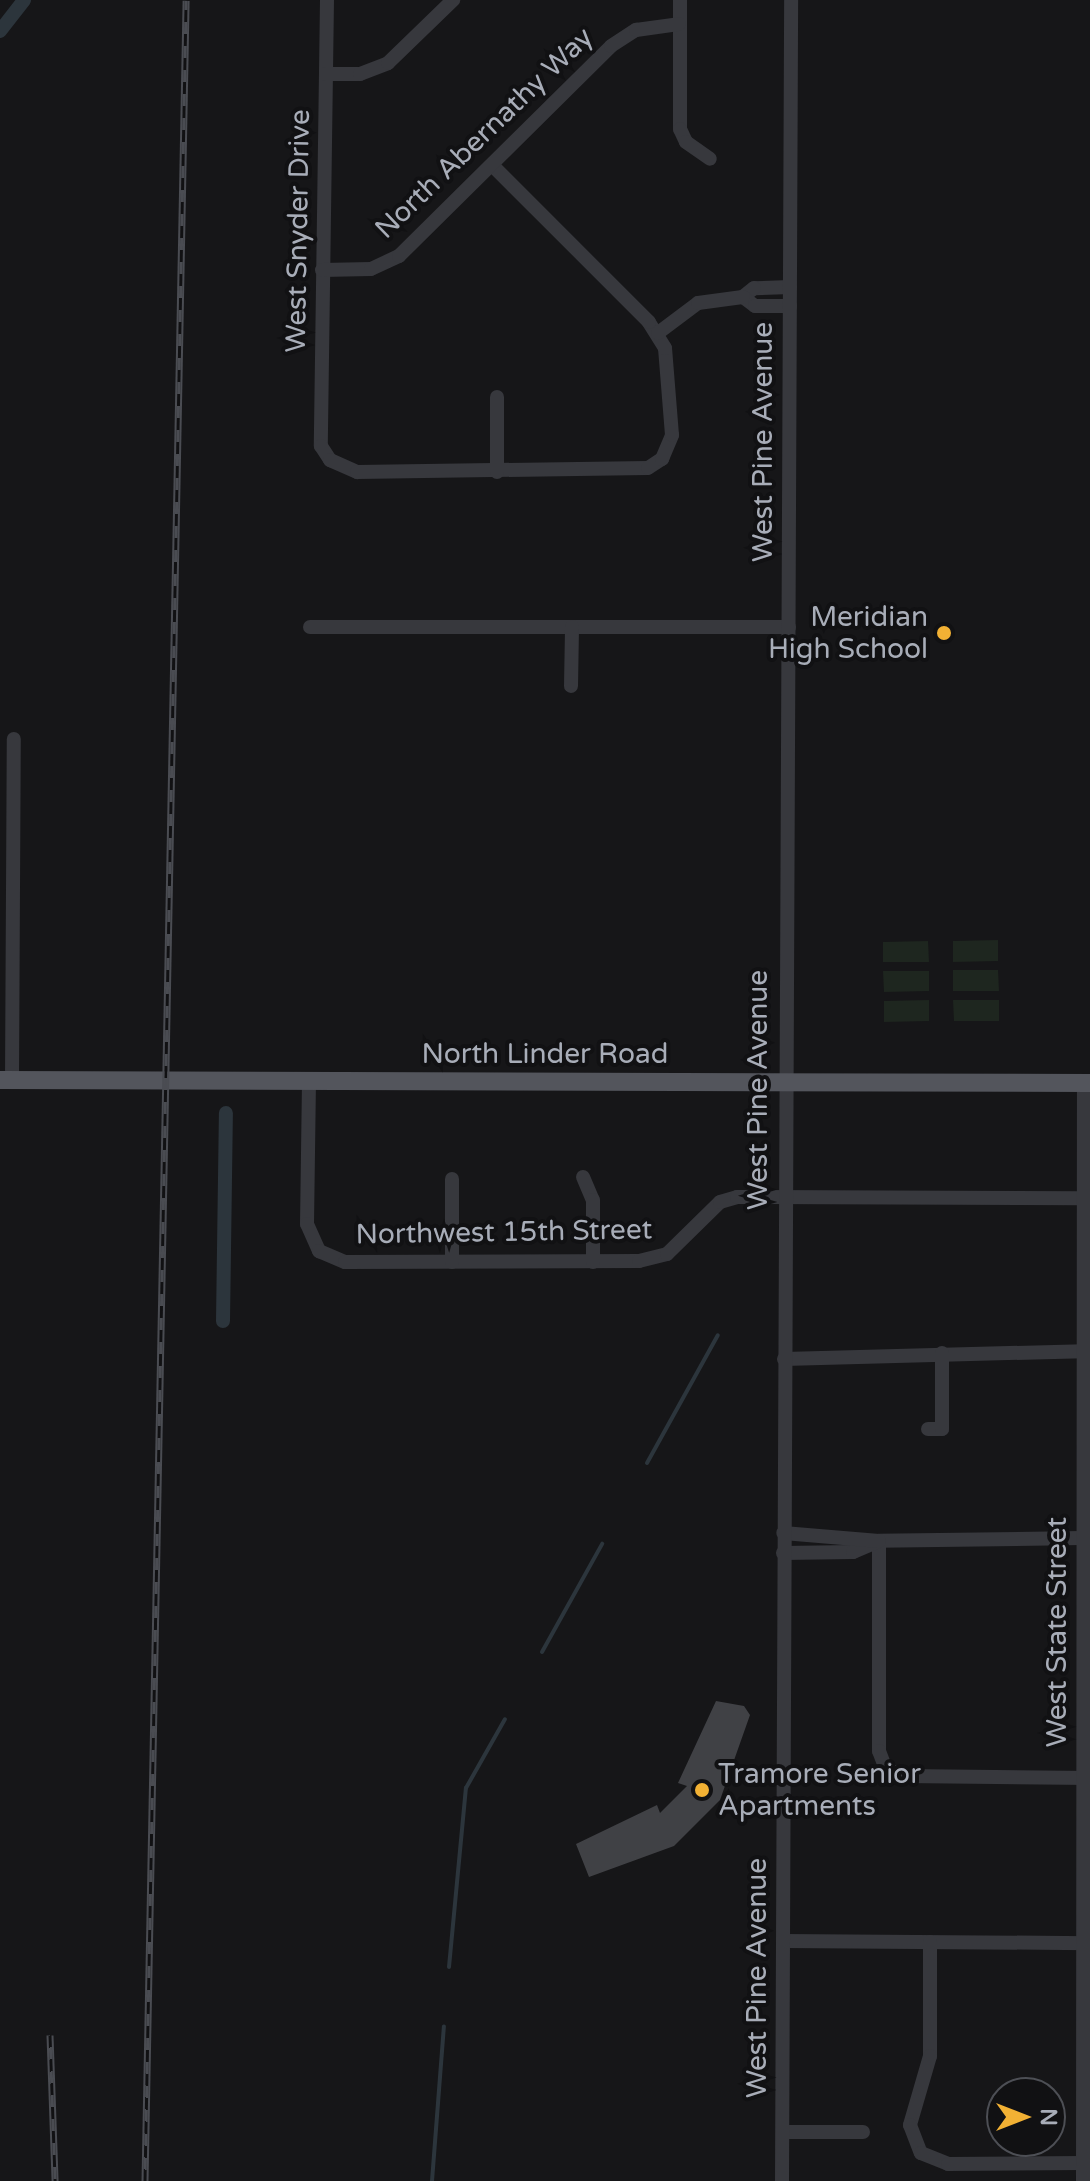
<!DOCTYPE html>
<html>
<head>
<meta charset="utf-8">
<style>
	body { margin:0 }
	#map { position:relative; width:1090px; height:2181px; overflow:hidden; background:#161618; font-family:"Varela Round",sans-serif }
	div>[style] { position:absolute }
	.green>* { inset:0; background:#1e261f }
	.stream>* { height:4px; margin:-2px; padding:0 2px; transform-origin:2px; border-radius:2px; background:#2c353c }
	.canal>* { height:14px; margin:-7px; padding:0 7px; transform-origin:7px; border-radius:7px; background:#2c353c }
	.building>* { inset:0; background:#404145 }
	.minor>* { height:14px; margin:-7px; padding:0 7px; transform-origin:7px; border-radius:7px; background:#37383d }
	.major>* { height:18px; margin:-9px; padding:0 9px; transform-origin:9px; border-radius:9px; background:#53555c }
	.rail>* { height:7px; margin-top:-3.5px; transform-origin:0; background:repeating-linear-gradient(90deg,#111113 0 12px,#4a4c52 0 24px); box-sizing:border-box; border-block:2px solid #4a4c52 }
	.dots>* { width:22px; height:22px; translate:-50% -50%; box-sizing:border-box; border:4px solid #111113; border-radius:50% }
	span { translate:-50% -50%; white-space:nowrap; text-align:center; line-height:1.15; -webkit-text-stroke:8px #111113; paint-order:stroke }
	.street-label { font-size:28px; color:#a8adb8 }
	.poi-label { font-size:28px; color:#a8adb8 }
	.right { translate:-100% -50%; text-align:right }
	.left { translate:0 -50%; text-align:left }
	.north { position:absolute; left:986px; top:2077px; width:80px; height:80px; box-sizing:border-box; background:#111113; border:2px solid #4d4f55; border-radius:50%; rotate:90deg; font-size:22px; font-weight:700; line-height:32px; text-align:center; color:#a8adb8 }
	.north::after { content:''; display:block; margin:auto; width:28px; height:36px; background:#f2b134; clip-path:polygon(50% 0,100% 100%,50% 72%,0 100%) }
</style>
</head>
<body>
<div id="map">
	<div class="green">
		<i style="clip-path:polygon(998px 940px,998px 961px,953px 962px,953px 941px)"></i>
		<i style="clip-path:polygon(928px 941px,929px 962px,883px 962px,883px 942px)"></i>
		<i style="clip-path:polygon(953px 970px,998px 970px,999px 991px,953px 991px)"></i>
		<i style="clip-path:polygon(883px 971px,929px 971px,929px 991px,884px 992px)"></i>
		<i style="clip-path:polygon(929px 1000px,929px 1021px,884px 1022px,884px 1001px)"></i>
		<i style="clip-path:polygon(953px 1000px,999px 1000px,999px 1021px,954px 1021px)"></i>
	</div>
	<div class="stream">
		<i style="left:647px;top:1463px;width:146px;rotate:-61deg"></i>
		<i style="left:542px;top:1652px;width:124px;rotate:-60.9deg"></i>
		<i style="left:449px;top:1967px;width:180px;rotate:-84.6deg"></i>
		<i style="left:466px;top:1788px;width:79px;rotate:-60.5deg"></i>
		<i style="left:432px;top:2181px;width:155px;rotate:-85.6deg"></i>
	</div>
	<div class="canal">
		<i style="left:0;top:31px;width:39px;rotate:-52deg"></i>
		<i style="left:223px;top:1321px;width:208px;rotate:-89.2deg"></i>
	</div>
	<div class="building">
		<i style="clip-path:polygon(716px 1701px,744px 1706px,750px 1715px,720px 1800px,674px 1846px,589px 1877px,576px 1844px,657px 1805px,660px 1813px,687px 1786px,678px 1783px)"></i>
	</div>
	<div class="minor">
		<i style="left:327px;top:0;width:446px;rotate:90.8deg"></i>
		<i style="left:321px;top:446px;width:17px;rotate:57deg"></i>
		<i style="left:330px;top:460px;width:30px;rotate:24deg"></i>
		<i style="left:357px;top:472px;width:291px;rotate:-0.8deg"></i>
		<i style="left:648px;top:468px;width:17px;rotate:-33deg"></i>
		<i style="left:662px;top:459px;width:26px;rotate:-67deg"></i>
		<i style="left:672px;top:435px;width:87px;rotate:-94.6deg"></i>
		<i style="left:665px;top:348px;width:31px;rotate:-122deg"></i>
		<i style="left:649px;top:322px;width:222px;rotate:-135deg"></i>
		<i style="left:680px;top:0;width:129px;rotate:90deg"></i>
		<i style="left:680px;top:129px;width:14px;rotate:65deg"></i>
		<i style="left:686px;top:142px;width:29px;rotate:35deg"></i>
		<i style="left:326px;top:74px;width:34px"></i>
		<i style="left:360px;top:74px;width:30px;rotate:-21deg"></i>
		<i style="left:388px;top:63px;width:91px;rotate:-44.1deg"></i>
		<i style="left:322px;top:270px;width:49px;rotate:-1.2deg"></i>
		<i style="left:371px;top:269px;width:31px;rotate:-25deg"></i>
		<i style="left:399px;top:256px;width:298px;rotate:-44.7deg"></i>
		<i style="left:611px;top:46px;width:30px;rotate:-33deg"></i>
		<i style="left:636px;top:30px;width:43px;rotate:-7.9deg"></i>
		<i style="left:790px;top:287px;width:36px;rotate:178deg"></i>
		<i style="left:754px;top:288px;width:14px;rotate:141deg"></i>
		<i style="left:743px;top:297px;width:15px;rotate:37deg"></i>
		<i style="left:755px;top:306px;width:35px"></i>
		<i style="left:658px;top:333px;width:50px;rotate:-36.9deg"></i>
		<i style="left:698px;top:303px;width:45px;rotate:-7.6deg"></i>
		<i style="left:497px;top:472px;width:75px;rotate:-90deg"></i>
		<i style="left:310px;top:627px;width:479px"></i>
		<i style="left:571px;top:686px;width:59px;rotate:-89deg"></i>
		<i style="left:12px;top:1080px;width:341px;rotate:-89.7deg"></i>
		<i style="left:309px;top:1081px;width:143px;rotate:90.8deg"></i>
		<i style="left:307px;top:1224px;width:30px;rotate:66deg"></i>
		<i style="left:319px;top:1251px;width:28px;rotate:23deg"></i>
		<i style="left:345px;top:1262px;width:294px;rotate:-0.2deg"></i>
		<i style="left:639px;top:1261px;width:29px;rotate:-14deg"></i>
		<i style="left:667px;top:1254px;width:74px;rotate:-44.5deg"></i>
		<i style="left:720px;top:1202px;width:18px;rotate:-16deg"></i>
		<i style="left:737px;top:1197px;width:346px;rotate:0.2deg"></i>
		<i style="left:583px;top:1177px;width:25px;rotate:67deg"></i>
		<i style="left:593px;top:1200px;width:62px;rotate:90deg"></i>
		<i style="left:452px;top:1262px;width:83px;rotate:-90deg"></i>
		<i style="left:784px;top:1359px;width:299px;rotate:-1.5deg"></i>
		<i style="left:928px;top:1429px;width:14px"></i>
		<i style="left:942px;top:1429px;width:76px;rotate:-90deg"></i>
		<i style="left:1082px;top:1538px;width:203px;rotate:179.2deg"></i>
		<i style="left:879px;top:1541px;width:210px;rotate:90deg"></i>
		<i style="left:879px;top:1751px;width:19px;rotate:69deg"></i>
		<i style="left:886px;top:1769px;width:19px;rotate:21deg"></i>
		<i style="left:904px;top:1776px;width:186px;rotate:0.6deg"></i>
		<i style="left:783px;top:1553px;width:70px;rotate:-0.8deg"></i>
		<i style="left:853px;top:1552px;width:28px;rotate:-23deg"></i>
		<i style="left:879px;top:1541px;width:96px;rotate:-175.2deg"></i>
		<i style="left:784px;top:1941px;width:306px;rotate:0.4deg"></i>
		<i style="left:930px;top:1942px;width:114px;rotate:90deg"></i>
		<i style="left:930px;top:2056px;width:72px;rotate:106.2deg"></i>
		<i style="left:910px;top:2125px;width:30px;rotate:69deg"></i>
		<i style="left:921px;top:2153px;width:29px;rotate:22deg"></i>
		<i style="left:948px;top:2164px;width:135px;rotate:-0.4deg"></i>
		<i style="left:783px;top:2132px;width:80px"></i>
		<i style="left:782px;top:2181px;width:2181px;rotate:-89.76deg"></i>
		<i style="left:1083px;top:2181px;width:1098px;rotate:-89.95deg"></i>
	</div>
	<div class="major">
		<i style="left:0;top:1080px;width:1090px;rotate:0.16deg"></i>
	</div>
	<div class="rail">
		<i style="left:50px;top:2035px;width:146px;rotate:88deg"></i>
		<i style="left:145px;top:2181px;width:2181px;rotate:-88.92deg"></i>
	</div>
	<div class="dots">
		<i style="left:944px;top:633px;background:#f2b134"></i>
		<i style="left:702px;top:1790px;background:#f2b134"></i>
	</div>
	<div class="street-label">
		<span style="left:484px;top:133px;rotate:-44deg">North Abernathy Way</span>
		<span style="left:298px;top:231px;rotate:-89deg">West Snyder Drive</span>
		<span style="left:763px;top:442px;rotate:-90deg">West Pine Avenue</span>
		<span style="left:545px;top:1054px">North Linder Road</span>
		<span style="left:758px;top:1090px;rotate:-90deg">West Pine Avenue</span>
		<span style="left:504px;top:1232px;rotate:-1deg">Northwest 15th Street</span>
		<span style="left:1057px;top:1632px;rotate:-90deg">West State Street</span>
		<span style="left:757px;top:1978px;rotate:-90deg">West Pine Avenue</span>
	</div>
	<div class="poi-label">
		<span class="right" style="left:928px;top:633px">Meridian<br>High School</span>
		<span class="left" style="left:718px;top:1790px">Tramore Senior<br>Apartments</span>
	</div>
	<div class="north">N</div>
</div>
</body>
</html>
